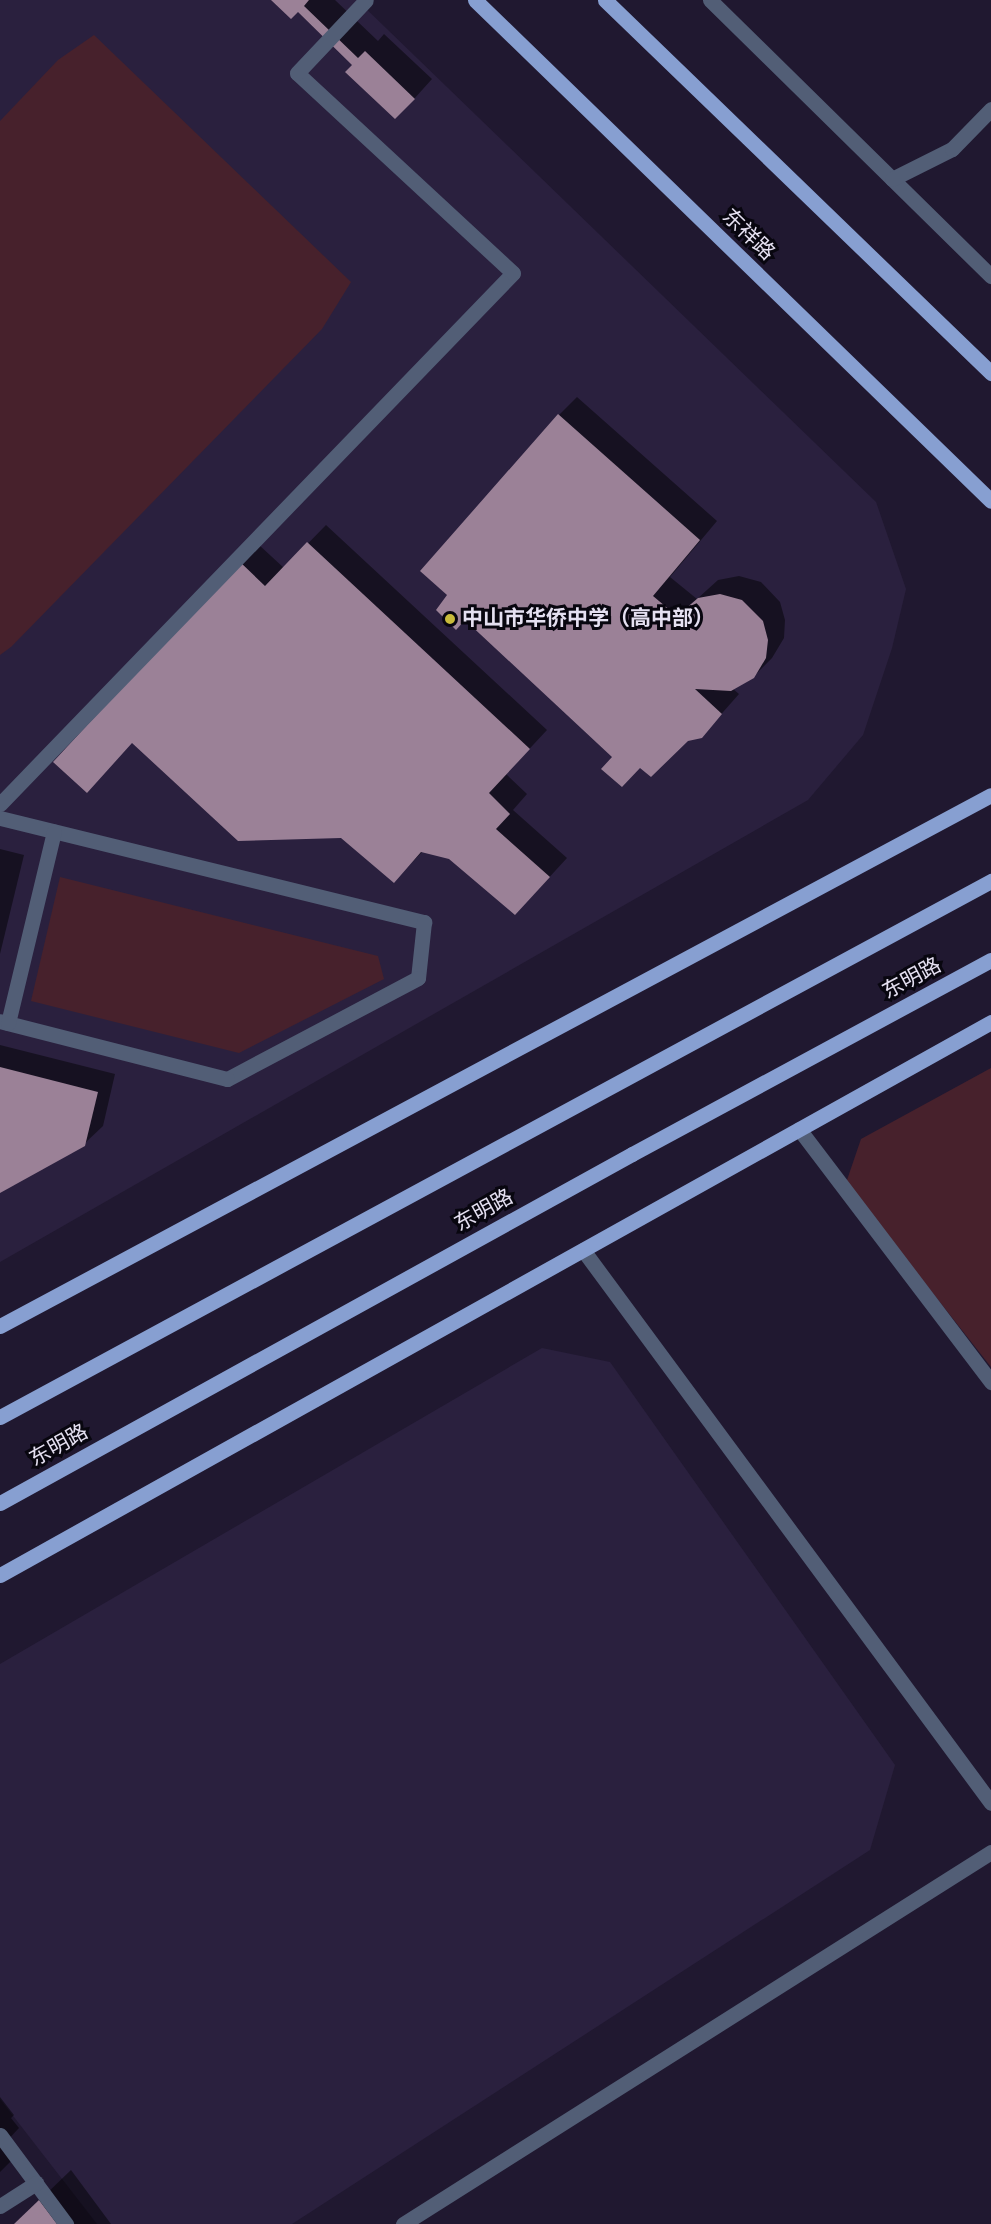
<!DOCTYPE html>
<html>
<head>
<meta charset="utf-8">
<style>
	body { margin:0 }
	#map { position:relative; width:991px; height:2224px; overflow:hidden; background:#201830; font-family:"Sofia Sans Condensed","Noto Sans SC",sans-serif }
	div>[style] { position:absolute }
	.built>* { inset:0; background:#2a203e }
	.green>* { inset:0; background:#47212c }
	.shadow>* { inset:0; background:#0007 }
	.building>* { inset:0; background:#9b8197 }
	.minor>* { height:15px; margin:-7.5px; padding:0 7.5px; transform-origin:7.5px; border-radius:7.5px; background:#525e76 }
	.major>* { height:15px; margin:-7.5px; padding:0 7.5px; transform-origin:7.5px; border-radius:7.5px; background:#879fd1 }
	.dots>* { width:16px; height:16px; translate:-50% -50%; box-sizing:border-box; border:3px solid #08060f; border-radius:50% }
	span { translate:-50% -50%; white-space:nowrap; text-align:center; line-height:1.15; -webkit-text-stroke:6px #08060f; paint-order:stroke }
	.street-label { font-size:21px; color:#e5e0f1 }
	.poi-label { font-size:21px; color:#e5e0f1; font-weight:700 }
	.left { translate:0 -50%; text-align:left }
</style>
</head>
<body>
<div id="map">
	<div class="built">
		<i style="clip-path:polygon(0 0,357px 0,876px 502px,906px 589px,892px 648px,863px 735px,808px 800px,0 1262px)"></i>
		<i style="clip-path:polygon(542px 1348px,610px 1362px,895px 1765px,870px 1850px,292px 2224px,97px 2224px,0 2099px,0 1664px)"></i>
	</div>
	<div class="green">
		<i style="clip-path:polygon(94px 35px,351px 282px,322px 329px,11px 647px,0 655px,0 121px,58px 60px)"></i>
		<i style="clip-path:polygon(60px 877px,378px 956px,384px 979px,239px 1053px,31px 1001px)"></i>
		<i style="clip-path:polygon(991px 1068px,991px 1367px,846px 1183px,861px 1139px)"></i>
	</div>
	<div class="shadow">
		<i style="clip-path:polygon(273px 0,335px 0,378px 41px,384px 34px,432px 79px,414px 99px,354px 65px,298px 10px)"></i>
		<i style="clip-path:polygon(577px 397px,717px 521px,670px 577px,697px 599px,718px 580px,739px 576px,761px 582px,780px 602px,785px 620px,784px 638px,772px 658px,753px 677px,732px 688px,739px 694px,701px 737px,615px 757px,449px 595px,559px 415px)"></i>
		<i style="clip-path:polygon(326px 525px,547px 730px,506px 774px,527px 794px,513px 810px,567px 858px,533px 895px,450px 858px,423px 851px,394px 881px,341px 836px,133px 742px,55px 762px,258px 544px,284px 568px)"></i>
		<i style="clip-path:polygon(0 849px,24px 855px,0 954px)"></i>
		<i style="clip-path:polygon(0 1045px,115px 1074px,103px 1126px,84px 1144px,0 1191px)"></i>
		<i style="clip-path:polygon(0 2097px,14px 2115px,11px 2118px,19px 2128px,2px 2146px,12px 2160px,0 2172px)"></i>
		<i style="clip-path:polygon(71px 2170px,111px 2224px,16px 2224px,44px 2196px)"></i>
	</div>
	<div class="building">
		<i style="clip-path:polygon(271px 0,309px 0,304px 6px,358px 58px,365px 51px,415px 99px,395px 119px,345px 72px,352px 65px,298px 12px,291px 19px)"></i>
		<i style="clip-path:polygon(558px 414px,700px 540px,653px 596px,677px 616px,698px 598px,720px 594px,742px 600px,763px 621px,768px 640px,766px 658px,754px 678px,731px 691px,695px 689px,722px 714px,702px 738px,688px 741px,651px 777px,640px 768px,622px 787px,601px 769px,612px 757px,465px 620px,456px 630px,436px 610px,447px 595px,420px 571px)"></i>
		<i style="clip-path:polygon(307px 542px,530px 749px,489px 793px,510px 814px,496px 829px,550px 877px,515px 915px,449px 859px,421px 852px,394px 883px,341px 838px,238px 841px,132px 743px,87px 793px,53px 762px,239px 561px,265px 586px)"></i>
		<i style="clip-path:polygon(0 1067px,98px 1092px,85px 1146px,0 1193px)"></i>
		<i style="clip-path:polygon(39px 2200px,57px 2224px,14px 2224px)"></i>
	</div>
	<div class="minor">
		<i style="left:710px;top:0;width:394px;rotate:44.5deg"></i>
		<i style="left:892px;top:179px;width:67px;rotate:-26.6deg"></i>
		<i style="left:952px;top:149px;width:56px;rotate:-45.7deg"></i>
		<i style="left:0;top:804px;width:738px;rotate:-45.99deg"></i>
		<i style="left:513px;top:273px;width:294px;rotate:-137.2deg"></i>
		<i style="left:297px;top:73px;width:100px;rotate:-46.6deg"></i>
		<i style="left:0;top:818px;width:437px;rotate:13.8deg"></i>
		<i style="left:424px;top:922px;width:56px;rotate:96.1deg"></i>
		<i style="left:418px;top:978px;width:216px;rotate:152.1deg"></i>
		<i style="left:227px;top:1079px;width:234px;rotate:-165.7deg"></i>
		<i style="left:8px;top:1023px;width:197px;rotate:-76.5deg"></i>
		<i style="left:799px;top:1129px;width:318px;rotate:52.8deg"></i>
		<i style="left:583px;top:1250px;width:687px;rotate:53.58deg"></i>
		<i style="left:0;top:2135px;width:111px;rotate:53.4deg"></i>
		<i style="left:0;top:2206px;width:43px;rotate:-32.6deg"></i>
		<i style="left:403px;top:2224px;width:696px;rotate:-32.32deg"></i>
	</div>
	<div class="major">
		<i style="left:475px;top:0;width:719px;rotate:44.15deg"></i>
		<i style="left:605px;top:0;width:537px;rotate:44.02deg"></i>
		<i style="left:0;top:1326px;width:1124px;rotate:-28.18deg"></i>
		<i style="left:0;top:1417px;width:1127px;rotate:-28.41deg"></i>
		<i style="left:0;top:1503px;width:722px;rotate:-28.91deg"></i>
		<i style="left:632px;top:1154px;width:408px;rotate:-28.4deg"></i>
		<i style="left:0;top:1575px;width:1135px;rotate:-29.16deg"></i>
	</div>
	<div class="dots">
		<i style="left:450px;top:619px;background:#c8bb3b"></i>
	</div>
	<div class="street-label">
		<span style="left:748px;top:235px;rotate:44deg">东祥路</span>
		<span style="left:912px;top:979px;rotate:-28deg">东明路</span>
		<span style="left:484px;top:1211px;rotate:-29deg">东明路</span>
		<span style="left:59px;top:1446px;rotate:-29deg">东明路</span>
	</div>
	<div class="poi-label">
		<span class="left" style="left:462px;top:619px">中山市华侨中学（高中部）</span>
	</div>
</div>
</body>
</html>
